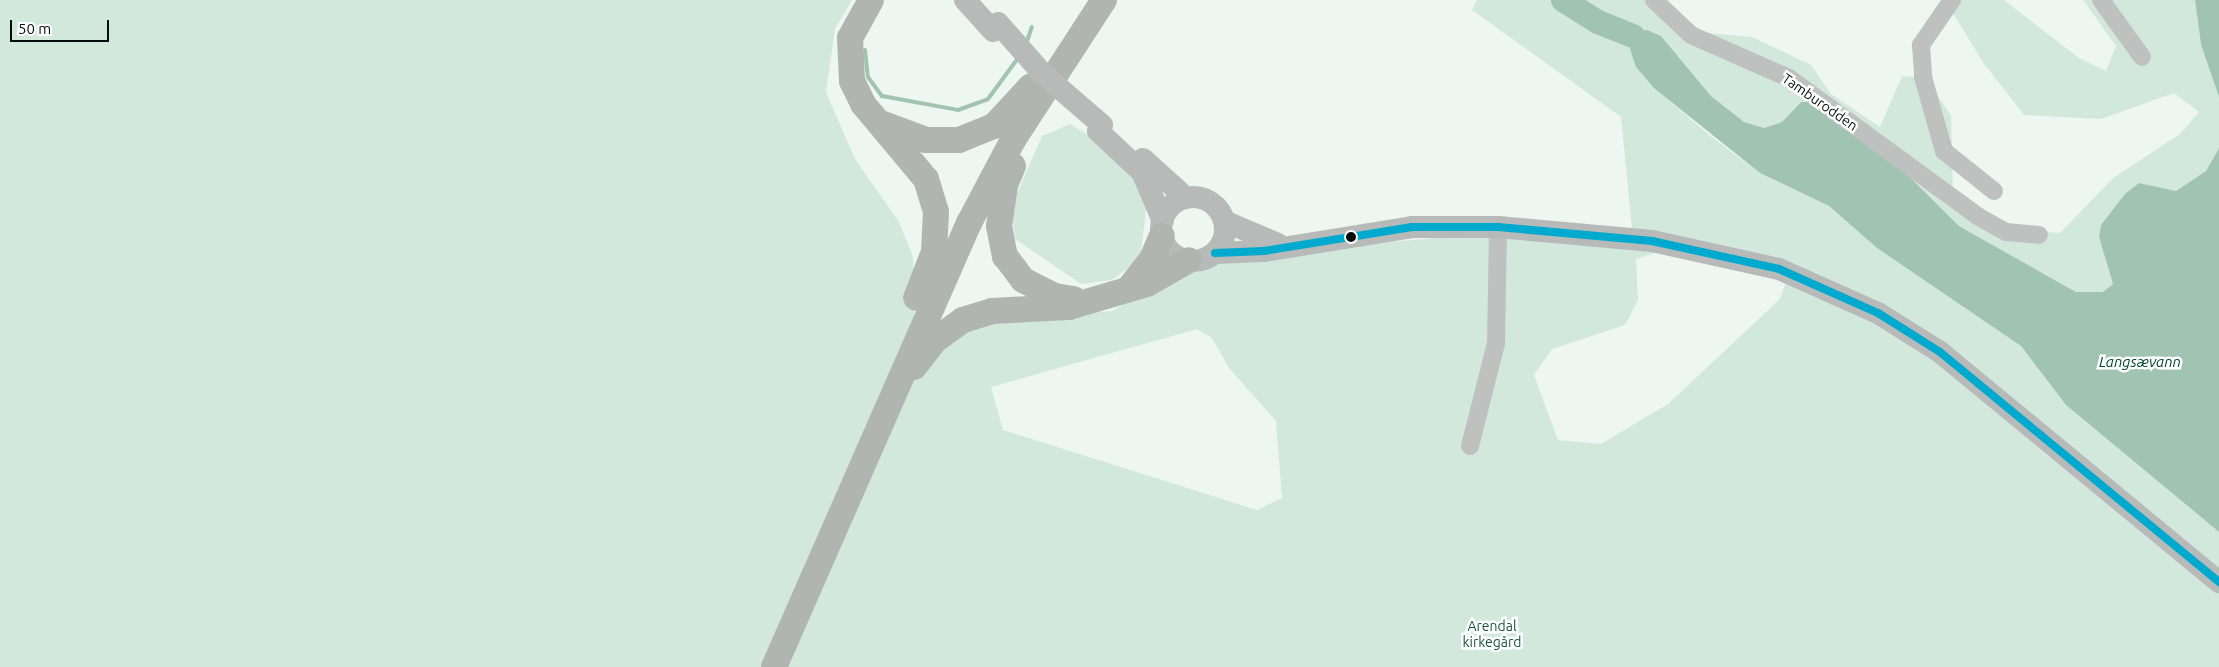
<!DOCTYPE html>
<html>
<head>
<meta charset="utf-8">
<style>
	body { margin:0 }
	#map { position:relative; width:2219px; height:667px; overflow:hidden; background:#eef6f2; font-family:Ubuntu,sans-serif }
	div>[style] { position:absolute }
	.green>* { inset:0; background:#d3e8dd }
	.water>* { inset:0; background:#a1c4b2 }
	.stream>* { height:4px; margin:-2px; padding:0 2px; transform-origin:2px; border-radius:2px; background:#a1c4b2 }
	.river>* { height:24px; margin:-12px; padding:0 12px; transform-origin:12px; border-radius:12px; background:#a1c4b2 }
	.minor>* { height:18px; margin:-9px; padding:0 9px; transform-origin:9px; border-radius:9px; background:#bec1c0 }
	.major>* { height:22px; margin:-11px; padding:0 11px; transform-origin:11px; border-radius:11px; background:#b7bab8 }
	.major>.ring { margin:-11px; padding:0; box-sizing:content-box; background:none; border:22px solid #b7bab8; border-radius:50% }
	.highway>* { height:26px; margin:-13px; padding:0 13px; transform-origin:13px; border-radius:13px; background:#b1b5b2 }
	.major-bridge>* { height:22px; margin:-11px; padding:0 11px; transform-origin:11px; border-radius:11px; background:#b7bab8 }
	.bus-1>* { height:8px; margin:-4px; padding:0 4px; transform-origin:4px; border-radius:4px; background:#00a9ce }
	.dots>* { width:14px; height:14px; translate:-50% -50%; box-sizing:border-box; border:2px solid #fff; border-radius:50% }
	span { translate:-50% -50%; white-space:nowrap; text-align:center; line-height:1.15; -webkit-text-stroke:5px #fff; paint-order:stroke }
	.street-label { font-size:14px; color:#080c0a }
	.park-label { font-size:14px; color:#19533b }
	.water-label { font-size:15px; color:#01432c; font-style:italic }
	.scale { position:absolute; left:10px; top:20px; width:99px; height:22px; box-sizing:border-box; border:2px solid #080c0a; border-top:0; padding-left:6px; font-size:15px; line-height:18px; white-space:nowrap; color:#080c0a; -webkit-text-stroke:4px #fff; paint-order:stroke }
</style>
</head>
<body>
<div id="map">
	<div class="green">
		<i style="clip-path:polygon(evenodd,0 0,852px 0,835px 29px,826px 92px,855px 159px,899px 222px,913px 257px,915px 334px,985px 319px,1112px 311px,1168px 278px,1229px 255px,1436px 238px,1633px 239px,1621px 117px,1472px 10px,1477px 0,1654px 0,1685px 31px,1752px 37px,1811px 65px,1831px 94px,1880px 127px,1902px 76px,1925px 78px,1951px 115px,1953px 194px,2003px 229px,2060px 233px,2113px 178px,2180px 134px,2199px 112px,2174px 93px,2101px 119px,2024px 115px,1984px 64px,1945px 0,2004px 0,2079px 58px,2106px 71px,2116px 46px,2083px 0,2195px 0,2201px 45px,2219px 97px,2219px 148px,2206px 171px,2176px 191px,2139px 183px,2099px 237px,2113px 284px,2104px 292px,2076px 292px,1959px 226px,1904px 170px,1801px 102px,1782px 122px,1764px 128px,1744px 122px,1711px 96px,1678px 56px,1633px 36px,1630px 49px,1655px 89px,1713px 138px,1760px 173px,1829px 206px,1877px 248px,2021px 346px,2066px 405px,2219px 532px,2219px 667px,0 667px,0 0,1670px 248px,1790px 270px,1780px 299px,1668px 404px,1601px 444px,1558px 440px,1534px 375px,1552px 349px,1625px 325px,1638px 300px,1636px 259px,1670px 248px,0 0,1197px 329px,1212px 338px,1229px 368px,1276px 421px,1282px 498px,1257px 510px,1003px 430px,991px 387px,1197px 329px)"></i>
		<i style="clip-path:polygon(1070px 124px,1105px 145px,1148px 195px,1140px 259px,1112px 280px,1081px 284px,1015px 239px,1011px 207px,1042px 136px)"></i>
	</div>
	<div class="water">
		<i style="clip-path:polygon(2195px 0,2219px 0,2219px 97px,2201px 45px)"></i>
		<i style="clip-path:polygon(1647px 30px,1661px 36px,1711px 96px,1744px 122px,1764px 128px,1782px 122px,1801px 102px,1815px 102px,1904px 171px,1959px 226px,2076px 292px,2103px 292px,2113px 284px,2099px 237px,2101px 225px,2125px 194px,2139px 183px,2176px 191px,2206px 171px,2219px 148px,2219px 532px,2066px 405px,2021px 346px,1877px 248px,1829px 206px,1760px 173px,1655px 89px,1636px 67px,1630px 49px,1633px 32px)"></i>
	</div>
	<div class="stream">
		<i style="left:1026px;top:44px;width:18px;rotate:-71deg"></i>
		<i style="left:865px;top:50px;width:27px;rotate:84deg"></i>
		<i style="left:868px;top:77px;width:24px;rotate:54deg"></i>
		<i style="left:882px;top:96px;width:77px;rotate:10.4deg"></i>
		<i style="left:958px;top:110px;width:32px;rotate:-20deg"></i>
		<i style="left:988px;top:99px;width:51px;rotate:-53.8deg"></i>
	</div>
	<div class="river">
		<i style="left:1563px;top:0;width:41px;rotate:32.2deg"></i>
		<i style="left:1598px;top:22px;width:38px;rotate:22deg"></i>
	</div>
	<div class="minor">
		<i style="left:1654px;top:0;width:51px;rotate:43.4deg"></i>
		<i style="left:1691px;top:35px;width:107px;rotate:23.7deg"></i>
		<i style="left:1789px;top:78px;width:235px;rotate:36.2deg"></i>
		<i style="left:1979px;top:217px;width:31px;rotate:29deg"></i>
		<i style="left:2006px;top:232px;width:33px;rotate:5deg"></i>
		<i style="left:1952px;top:0;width:55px;rotate:124.6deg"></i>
		<i style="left:1921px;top:45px;width:32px;rotate:86deg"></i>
		<i style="left:1923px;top:77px;width:77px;rotate:74.2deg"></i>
		<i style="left:1944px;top:151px;width:64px;rotate:38.7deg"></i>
		<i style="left:2101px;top:0;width:70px;rotate:54.3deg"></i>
		<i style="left:1470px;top:446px;width:106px;rotate:-75.8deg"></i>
		<i style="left:1496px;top:343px;width:116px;rotate:-89deg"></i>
	</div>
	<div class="major">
		<i style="left:965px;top:0;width:42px;rotate:47.9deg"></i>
		<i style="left:1098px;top:131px;width:60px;rotate:43deg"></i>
		<i style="left:1142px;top:172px;width:53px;rotate:66.8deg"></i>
		<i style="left:1143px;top:159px;width:58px;rotate:42.2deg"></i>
		<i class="ring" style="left:1161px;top:197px;width:42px;height:42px"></i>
		<i style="left:1224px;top:221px;width:59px;rotate:23.1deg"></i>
		<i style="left:1215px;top:253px;width:49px;rotate:-2.3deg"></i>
		<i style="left:1264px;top:251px;width:150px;rotate:-9.2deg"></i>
		<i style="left:1412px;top:227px;width:86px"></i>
		<i style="left:1498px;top:227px;width:155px;rotate:5.2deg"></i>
		<i style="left:1652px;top:241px;width:130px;rotate:12.4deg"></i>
		<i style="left:1779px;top:269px;width:108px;rotate:24deg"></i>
		<i style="left:1878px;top:313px;width:73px;rotate:32.2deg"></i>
		<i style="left:1940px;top:352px;width:362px;rotate:39.5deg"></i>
	</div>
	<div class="highway">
		<i style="left:871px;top:0;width:43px;rotate:118.9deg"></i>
		<i style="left:850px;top:38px;width:43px;rotate:87.3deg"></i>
		<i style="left:852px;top:81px;width:25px;rotate:64deg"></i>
		<i style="left:863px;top:104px;width:98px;rotate:50deg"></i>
		<i style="left:926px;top:179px;width:34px;rotate:73deg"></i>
		<i style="left:936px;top:212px;width:40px;rotate:92.9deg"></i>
		<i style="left:934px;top:252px;width:49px;rotate:111.4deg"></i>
		<i style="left:883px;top:124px;width:46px;rotate:20.4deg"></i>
		<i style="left:926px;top:140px;width:33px"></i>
		<i style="left:959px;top:140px;width:38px;rotate:-22deg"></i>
		<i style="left:994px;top:126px;width:54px;rotate:-47.2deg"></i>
		<i style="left:1013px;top:166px;width:21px;rotate:113deg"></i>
		<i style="left:1005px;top:185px;width:41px;rotate:98.3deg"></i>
		<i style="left:999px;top:226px;width:31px;rotate:79deg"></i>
		<i style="left:1005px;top:256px;width:30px;rotate:53deg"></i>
		<i style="left:1023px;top:280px;width:35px;rotate:27deg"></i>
		<i style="left:1054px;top:296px;width:20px;rotate:9deg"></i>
		<i style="left:1130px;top:287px;width:36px;rotate:-52deg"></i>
		<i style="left:1152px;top:259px;width:25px;rotate:-67deg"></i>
		<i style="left:914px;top:367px;width:33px;rotate:-52deg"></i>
		<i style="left:934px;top:341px;width:36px;rotate:-36deg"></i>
		<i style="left:963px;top:320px;width:30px;rotate:-17deg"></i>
		<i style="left:992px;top:311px;width:77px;rotate:-3deg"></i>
		<i style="left:1069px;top:307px;width:81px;rotate:-16.4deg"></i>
		<i style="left:1147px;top:284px;width:48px;rotate:-29.7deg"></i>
		<i style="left:774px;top:667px;width:485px;rotate:-66.3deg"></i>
		<i style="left:969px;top:223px;width:94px;rotate:-62.1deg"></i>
		<i style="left:1013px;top:140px;width:167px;rotate:-57deg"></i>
	</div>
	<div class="major-bridge">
		<i style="left:998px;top:23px;width:68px;rotate:48.6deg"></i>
		<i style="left:1043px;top:74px;width:78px;rotate:40.8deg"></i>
	</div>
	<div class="bus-1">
		<i style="left:1215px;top:253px;width:49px;rotate:-2.3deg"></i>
		<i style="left:1264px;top:251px;width:150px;rotate:-9.2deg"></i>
		<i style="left:1412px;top:227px;width:86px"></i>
		<i style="left:1498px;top:227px;width:155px;rotate:5.2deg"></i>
		<i style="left:1652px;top:241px;width:130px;rotate:12.4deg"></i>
		<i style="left:1779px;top:269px;width:108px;rotate:24deg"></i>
		<i style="left:1878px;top:313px;width:73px;rotate:32.2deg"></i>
		<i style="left:1940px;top:352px;width:362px;rotate:39.5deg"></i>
	</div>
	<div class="dots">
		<i style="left:1351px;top:237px;background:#080c0a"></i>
	</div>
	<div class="street-label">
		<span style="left:1820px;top:102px;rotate:35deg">Tamburodden</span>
	</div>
	<div class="park-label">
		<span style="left:1492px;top:634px">Arendal<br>kirkegård</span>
	</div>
	<div class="water-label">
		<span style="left:2140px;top:362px">Langsævann</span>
	</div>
	<div class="scale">50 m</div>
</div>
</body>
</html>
